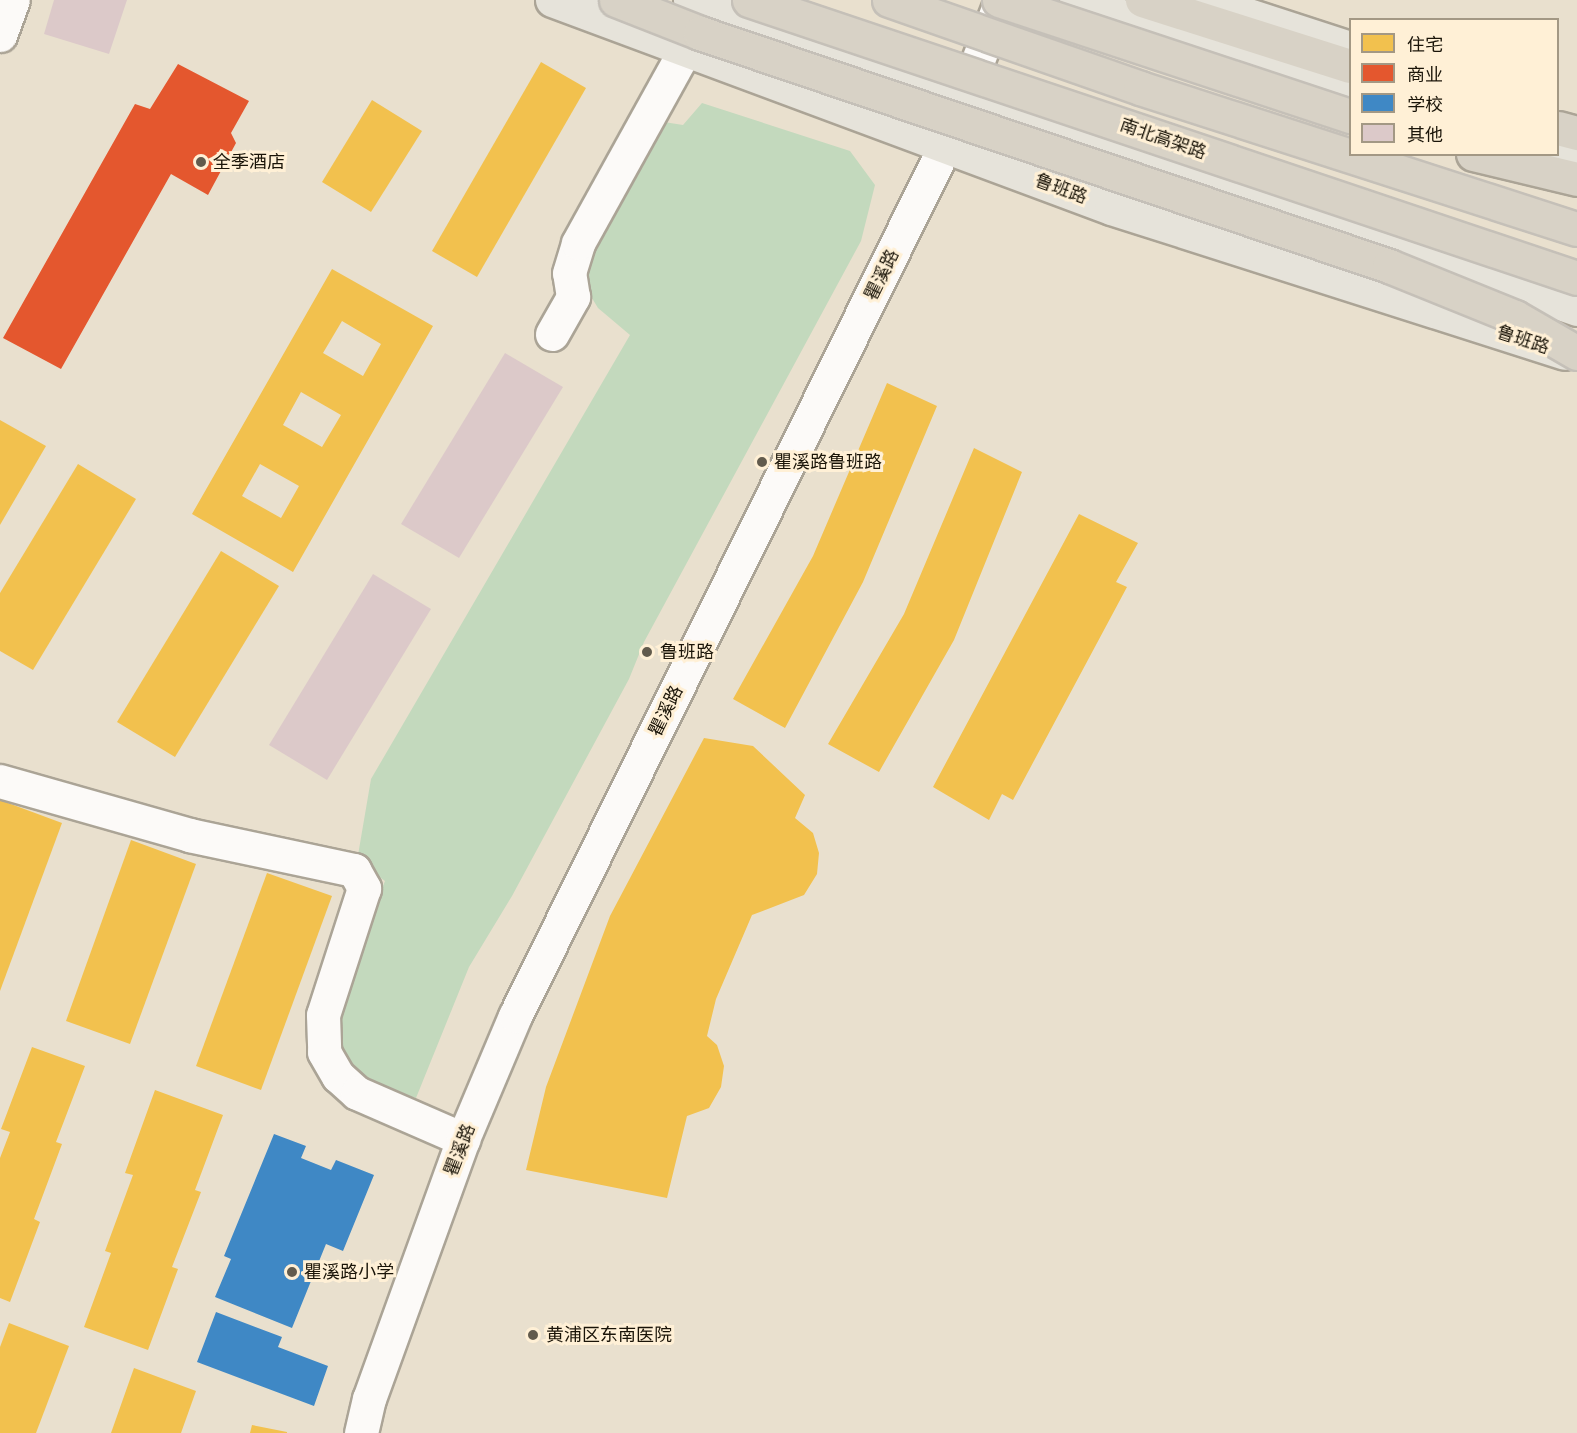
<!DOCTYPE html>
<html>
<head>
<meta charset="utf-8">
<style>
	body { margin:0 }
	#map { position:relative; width:1577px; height:1433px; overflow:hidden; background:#e9e0ce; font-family:"Crimson Pro","Noto Sans SC",serif }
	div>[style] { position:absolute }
	.green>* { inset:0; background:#c3d9bd }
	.homes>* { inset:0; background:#f2c14e }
	.shops>* { inset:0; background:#e4572e }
	.schools>* { inset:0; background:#3f88c5 }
	.building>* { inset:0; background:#dcc9c9 }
	.roads { filter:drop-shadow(2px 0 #aba496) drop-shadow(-2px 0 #aba496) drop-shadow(0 2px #aba496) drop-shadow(0 -2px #aba496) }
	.minor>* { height:33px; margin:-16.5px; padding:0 16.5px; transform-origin:16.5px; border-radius:16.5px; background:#fcfaf8 }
	.major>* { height:33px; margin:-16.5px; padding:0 16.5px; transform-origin:16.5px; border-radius:16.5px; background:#e6e3da }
	.highway>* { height:33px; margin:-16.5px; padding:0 16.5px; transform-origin:16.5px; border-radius:16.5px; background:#d8d2c6 }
	.bridges { filter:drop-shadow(2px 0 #c5c0b8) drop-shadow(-2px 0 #c5c0b8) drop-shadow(0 2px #c5c0b8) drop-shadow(0 -2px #c5c0b8) }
	.highway-bridge>* { height:33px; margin:-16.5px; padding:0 16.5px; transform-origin:16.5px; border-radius:16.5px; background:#d8d2c6 }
	.dots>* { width:16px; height:16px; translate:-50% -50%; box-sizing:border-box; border:3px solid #fff0d6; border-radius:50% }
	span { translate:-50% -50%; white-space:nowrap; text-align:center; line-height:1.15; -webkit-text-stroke:6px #fff0d6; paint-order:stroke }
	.street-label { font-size:18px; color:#1a1408 }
	.poi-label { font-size:18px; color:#1a1408 }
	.left { translate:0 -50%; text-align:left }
	.legend { position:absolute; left:1349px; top:18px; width:210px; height:138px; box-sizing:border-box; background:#fff0d6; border:2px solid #a39884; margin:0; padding:8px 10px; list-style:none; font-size:18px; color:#1a1408 }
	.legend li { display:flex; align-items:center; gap:12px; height:30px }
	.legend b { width:30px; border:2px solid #a39884 }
</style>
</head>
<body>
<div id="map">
	<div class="green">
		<i style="clip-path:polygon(702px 103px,850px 151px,875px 185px,861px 241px,644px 642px,629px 679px,512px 896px,469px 967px,416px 1098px,395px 1092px,358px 1072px,335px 1041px,339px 997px,385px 881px,357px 861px,371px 779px,630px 335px,598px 308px,584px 285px,590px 247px,664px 122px,683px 125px)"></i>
	</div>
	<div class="homes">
		<i style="clip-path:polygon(541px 62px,586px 88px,477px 277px,432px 251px)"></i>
		<i style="clip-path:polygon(372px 100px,422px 131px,371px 212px,322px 182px)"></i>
		<i style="clip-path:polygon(evenodd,332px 269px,433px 326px,293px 572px,192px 514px,332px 269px,342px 321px,381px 344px,363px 376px,323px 353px,342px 321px,332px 269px,301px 392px,341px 415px,322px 447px,283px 425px,301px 392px,332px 269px,260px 464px,299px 486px,281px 518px,242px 496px,260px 464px)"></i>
		<i style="clip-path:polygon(887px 383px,937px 406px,863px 582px,785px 728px,733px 699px,813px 556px)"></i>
		<i style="clip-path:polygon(0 420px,46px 446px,0 525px)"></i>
		<i style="clip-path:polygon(974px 448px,1022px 472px,954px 640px,879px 772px,828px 744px,904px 614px)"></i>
		<i style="clip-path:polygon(78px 464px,136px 499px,33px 670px,0 651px,0 593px)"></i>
		<i style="clip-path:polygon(1079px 514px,1138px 543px,1116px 582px,1127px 587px,1013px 800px,1002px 794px,989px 820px,933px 787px)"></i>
		<i style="clip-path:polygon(221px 551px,279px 586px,175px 757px,117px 722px)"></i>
		<i style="clip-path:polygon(704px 738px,753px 746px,805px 795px,795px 818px,813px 833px,819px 853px,817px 874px,804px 895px,752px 915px,716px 999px,707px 1036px,717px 1045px,724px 1066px,721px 1087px,709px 1108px,687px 1116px,667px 1198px,526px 1170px,546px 1087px,610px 916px)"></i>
		<i style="clip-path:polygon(0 800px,62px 823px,0 991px)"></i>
		<i style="clip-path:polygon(131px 840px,196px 864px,130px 1044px,66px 1021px)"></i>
		<i style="clip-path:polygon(267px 873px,332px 896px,261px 1090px,196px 1066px)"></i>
		<i style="clip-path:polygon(32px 1047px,85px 1066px,56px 1142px,62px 1144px,34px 1219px,40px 1222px,10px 1302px,0 1298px,0 1158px,10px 1132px,1px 1129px)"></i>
		<i style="clip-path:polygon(155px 1090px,223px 1115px,195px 1190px,201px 1192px,172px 1267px,178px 1269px,148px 1350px,84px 1327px,111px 1253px,105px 1251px,133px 1175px,125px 1173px)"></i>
		<i style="clip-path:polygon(9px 1323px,69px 1346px,36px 1433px,0 1433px,0 1347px)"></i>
		<i style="clip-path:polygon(134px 1368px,196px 1391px,181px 1433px,111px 1433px)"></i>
		<i style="clip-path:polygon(252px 1425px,287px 1432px,287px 1433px,250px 1433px)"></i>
	</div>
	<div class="shops">
		<i style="clip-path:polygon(178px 64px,249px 101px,231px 133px,236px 143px,208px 195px,171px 174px,61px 369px,3px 338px,135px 104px,150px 109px)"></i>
	</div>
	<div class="schools">
		<i style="clip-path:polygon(274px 1134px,306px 1146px,301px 1158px,331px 1170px,336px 1160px,374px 1175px,343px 1251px,326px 1244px,292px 1328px,215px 1297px,231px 1259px,224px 1256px)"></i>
		<i style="clip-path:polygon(216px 1312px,282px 1337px,278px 1347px,328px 1366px,314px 1406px,197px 1362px)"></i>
	</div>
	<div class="building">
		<i style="clip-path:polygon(54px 0,127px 0,109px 54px,44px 34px)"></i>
		<i style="clip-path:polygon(505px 353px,563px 387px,459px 558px,401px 524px)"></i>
		<i style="clip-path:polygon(373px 574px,431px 609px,327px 780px,269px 745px)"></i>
	</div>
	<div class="roads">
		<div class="minor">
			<i style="left:0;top:35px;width:37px;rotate:-70deg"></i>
			<i style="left:552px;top:334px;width:43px;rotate:-60.4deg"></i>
			<i style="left:573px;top:297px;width:24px;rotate:-99deg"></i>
			<i style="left:569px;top:273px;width:31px;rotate:-73deg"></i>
			<i style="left:578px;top:243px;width:221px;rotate:-61deg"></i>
			<i style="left:0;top:781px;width:197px;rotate:15.9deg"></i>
			<i style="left:189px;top:835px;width:169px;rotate:12deg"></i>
			<i style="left:354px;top:870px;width:21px;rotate:61deg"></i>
			<i style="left:364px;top:888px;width:133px;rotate:107.9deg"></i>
			<i style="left:323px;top:1015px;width:37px;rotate:88deg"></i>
			<i style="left:324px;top:1052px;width:28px;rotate:60deg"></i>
			<i style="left:338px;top:1076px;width:25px;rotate:42deg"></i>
			<i style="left:357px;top:1093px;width:116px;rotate:23.5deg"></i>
			<i style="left:361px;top:1433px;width:35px;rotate:-77deg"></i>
			<i style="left:369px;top:1399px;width:276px;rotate:-70.1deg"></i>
			<i style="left:463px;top:1139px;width:134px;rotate:-67.1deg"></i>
			<i style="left:515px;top:1016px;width:970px;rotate:-63.7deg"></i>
			<i style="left:945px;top:146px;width:156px;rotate:-69deg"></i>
		</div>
		<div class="major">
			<i style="left:552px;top:0;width:596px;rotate:20.41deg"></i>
			<i style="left:1111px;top:208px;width:476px;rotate:17.7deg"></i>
			<i style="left:690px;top:0;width:939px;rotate:19.21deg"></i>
			<i style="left:1076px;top:0;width:238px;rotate:19.4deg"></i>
			<i style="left:1300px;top:79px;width:52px;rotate:15.6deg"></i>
			<i style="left:1202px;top:0;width:156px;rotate:18deg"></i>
			<i style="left:1558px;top:148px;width:20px;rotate:18deg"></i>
		</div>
		<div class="highway">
			<i style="left:1142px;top:0;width:218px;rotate:17.6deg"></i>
			<i style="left:1558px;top:128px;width:20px;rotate:15deg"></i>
			<i style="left:1473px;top:154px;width:107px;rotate:13.5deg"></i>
		</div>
	</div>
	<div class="bridges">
		<div class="highway-bridge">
			<i style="left:616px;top:0;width:90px;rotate:21.4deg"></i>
			<i style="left:700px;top:33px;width:727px;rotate:18.68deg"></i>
			<i style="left:1389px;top:266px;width:136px;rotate:22deg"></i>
			<i style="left:1515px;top:317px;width:72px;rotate:30.1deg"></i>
			<i style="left:749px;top:0;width:873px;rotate:18.56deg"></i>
			<i style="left:889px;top:0;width:266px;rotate:19.3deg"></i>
			<i style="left:1140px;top:88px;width:459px;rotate:17.9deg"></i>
			<i style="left:999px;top:0;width:370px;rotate:18.3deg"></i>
		</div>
	</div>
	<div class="dots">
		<i style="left:201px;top:162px;background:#625b4d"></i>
		<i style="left:762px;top:462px;background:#625b4d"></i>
		<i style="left:647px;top:652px;background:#625b4d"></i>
		<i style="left:292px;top:1272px;background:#625b4d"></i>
		<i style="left:533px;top:1335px;background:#625b4d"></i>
	</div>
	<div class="street-label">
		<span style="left:1163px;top:139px;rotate:19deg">南北高架路</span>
		<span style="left:1061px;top:189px;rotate:20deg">鲁班路</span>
		<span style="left:882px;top:275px;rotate:-64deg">瞿溪路</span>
		<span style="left:1523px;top:340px;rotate:18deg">鲁班路</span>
		<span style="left:666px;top:711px;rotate:-64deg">瞿溪路</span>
		<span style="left:460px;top:1150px;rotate:-69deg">瞿溪路</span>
	</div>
	<div class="poi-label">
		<span class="left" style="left:213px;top:162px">全季酒店</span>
		<span class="left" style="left:774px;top:462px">瞿溪路鲁班路</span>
		<span class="left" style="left:660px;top:652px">鲁班路</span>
		<span class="left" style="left:304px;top:1272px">瞿溪路小学</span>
		<span class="left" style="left:546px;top:1335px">黄浦区东南医院</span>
	</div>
	<ul class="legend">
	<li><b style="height:16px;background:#f2c14e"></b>住宅</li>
	<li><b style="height:16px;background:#e4572e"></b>商业</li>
	<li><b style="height:16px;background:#3f88c5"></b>学校</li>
	<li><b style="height:16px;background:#dcc9c9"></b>其他</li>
	</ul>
</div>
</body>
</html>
